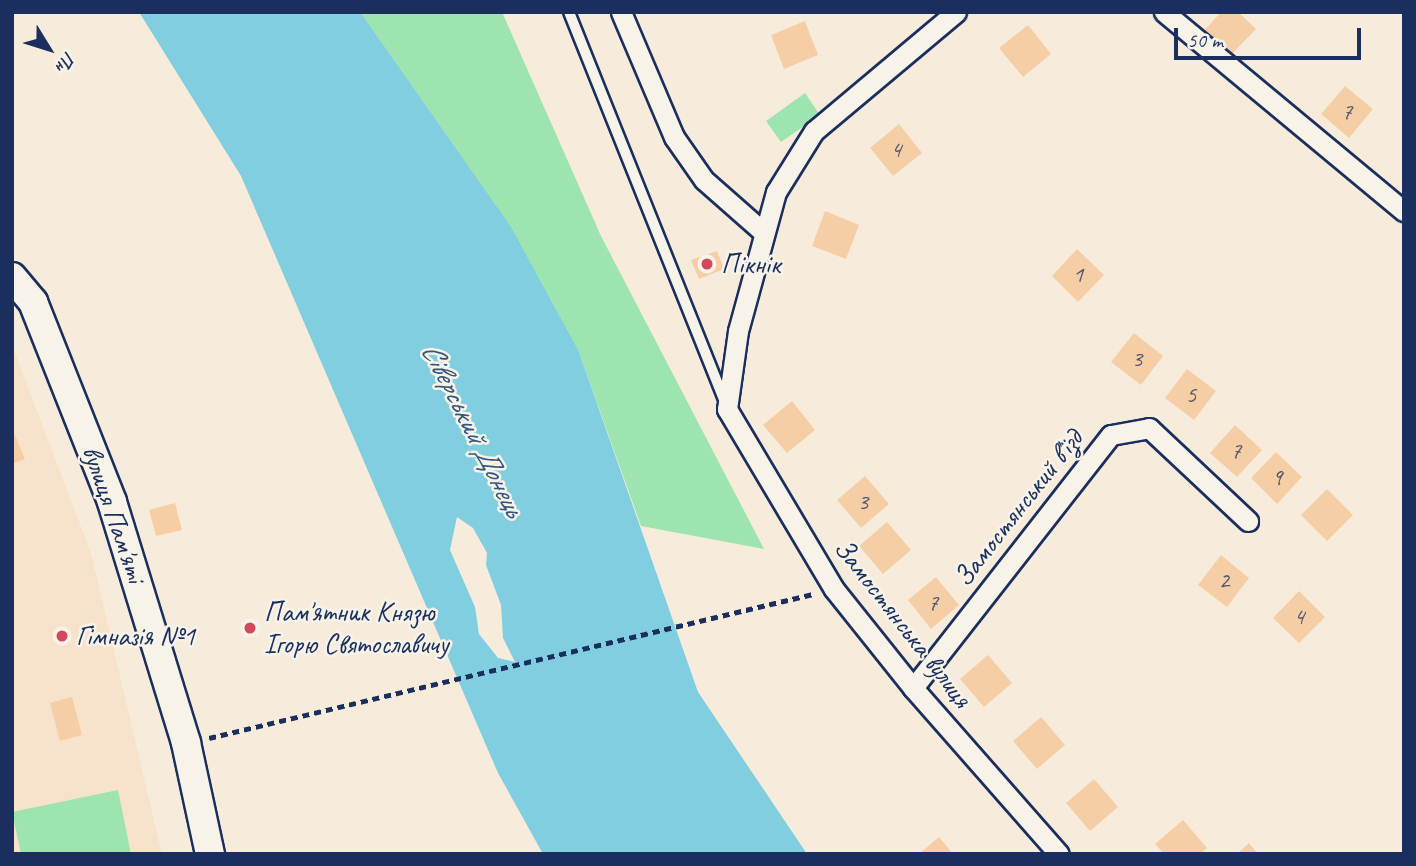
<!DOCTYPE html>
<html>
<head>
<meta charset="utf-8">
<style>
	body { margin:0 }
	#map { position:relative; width:1416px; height:866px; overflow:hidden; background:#f7ecdb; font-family:Caveat,sans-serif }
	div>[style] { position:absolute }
	.built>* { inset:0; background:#f7e3cb }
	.green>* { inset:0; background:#9ee4b0 }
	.water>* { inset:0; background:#81cee1 }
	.building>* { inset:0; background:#f6cea6 }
	.path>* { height:4.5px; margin-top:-2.25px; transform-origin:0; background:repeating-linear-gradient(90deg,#1b2f5e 0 7px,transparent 0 12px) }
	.roads { filter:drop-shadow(2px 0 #1b2f5e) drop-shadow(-2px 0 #1b2f5e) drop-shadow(0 2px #1b2f5e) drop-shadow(0 -2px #1b2f5e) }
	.lane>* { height:10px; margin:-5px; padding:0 5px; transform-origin:5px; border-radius:5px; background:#f7f3e8 }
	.street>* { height:19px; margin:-9.5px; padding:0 9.5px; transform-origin:9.5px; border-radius:9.5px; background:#f7f3e8 }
	.secondary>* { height:28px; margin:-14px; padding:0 14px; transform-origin:14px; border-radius:14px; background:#f7f3e8 }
	.dots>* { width:19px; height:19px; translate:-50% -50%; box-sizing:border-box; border:4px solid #f7f3e8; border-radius:50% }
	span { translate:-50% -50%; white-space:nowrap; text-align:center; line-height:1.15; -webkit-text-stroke:5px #f7f3e8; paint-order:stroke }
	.number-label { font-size:24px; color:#525770 }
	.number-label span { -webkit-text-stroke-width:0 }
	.poi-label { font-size:28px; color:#1b2f5e }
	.left { translate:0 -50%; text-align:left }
	.street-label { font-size:28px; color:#1b2f5e }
	.water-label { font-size:30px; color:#34577f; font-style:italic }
	.frame { position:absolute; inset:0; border:14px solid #1b2f5e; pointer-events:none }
	.north { position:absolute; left:14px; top:14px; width:70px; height:70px; -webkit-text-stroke:5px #f7f3e8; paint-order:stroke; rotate:128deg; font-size:19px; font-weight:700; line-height:28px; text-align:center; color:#1b2f5e }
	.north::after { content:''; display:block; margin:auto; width:24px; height:32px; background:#1b2f5e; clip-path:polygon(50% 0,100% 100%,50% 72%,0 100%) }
	.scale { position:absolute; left:1174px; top:28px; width:187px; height:32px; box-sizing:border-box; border:4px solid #1b2f5e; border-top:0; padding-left:9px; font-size:21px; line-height:24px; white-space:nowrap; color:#1b2f5e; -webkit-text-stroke:5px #f7f3e8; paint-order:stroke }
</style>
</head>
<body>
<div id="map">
	<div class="built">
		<i style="clip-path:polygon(12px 345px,91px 553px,162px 854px,12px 854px)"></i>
	</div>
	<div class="green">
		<i style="clip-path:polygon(360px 12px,502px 12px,601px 236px,764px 549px,641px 526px,579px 352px)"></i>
		<i style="clip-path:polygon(805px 93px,820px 115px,781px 142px,766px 121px)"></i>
		<i style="clip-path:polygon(118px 790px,131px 854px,21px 854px,12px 812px)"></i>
	</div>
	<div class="water">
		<i style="clip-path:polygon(evenodd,139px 12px,360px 12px,511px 227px,579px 352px,698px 692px,807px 854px,543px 854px,498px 773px,241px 176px,139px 12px,457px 517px,473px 528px,487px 553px,486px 565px,501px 605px,503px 638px,515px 662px,498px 658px,479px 634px,475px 607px,450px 550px,457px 517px)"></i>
	</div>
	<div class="building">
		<i style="clip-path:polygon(1221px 12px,1238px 12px,1256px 29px,1230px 56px,1204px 31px)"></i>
		<i style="clip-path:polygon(805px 21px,818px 55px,784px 69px,771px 35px)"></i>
		<i style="clip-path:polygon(1028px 25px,1051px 54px,1023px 77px,999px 48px)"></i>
		<i style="clip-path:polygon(1345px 86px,1373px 109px,1349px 138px,1321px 114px)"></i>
		<i style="clip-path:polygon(899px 124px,922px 153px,893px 176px,870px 148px)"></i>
		<i style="clip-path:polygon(825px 211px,859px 225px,846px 259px,812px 246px)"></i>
		<i style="clip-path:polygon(1077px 249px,1104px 275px,1078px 302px,1052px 276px)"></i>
		<i style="clip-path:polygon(717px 251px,724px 269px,699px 279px,691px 260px)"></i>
		<i style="clip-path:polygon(1134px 333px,1163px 356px,1141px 385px,1111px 362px)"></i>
		<i style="clip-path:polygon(1187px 369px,1216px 391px,1194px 420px,1165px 398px)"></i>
		<i style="clip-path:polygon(792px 401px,815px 430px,787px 453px,763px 425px)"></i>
		<i style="clip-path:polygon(1235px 425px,1262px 450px,1237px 477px,1210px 453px)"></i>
		<i style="clip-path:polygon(12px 428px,25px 459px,12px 464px)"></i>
		<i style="clip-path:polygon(1276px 452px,1302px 477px,1277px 504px,1251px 478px)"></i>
		<i style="clip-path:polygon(865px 476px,889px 504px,861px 528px,837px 500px)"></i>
		<i style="clip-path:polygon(1327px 489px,1353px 515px,1327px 541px,1301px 515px)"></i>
		<i style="clip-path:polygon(175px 503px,182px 530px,156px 536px,149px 510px)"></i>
		<i style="clip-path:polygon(887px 522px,911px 550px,883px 574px,859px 546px)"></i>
		<i style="clip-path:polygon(1221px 555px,1249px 578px,1227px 607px,1198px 585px)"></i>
		<i style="clip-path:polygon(936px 577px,959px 605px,931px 629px,908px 600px)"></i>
		<i style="clip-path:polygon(1299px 591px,1325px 617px,1299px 643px,1273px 618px)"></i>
		<i style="clip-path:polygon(988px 655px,1012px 683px,984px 707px,960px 679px)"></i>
		<i style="clip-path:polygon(72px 697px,82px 735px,60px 741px,50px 703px)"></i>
		<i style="clip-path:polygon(1041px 717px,1065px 745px,1037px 769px,1013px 741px)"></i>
		<i style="clip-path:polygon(1094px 779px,1118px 807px,1090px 831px,1066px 803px)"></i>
		<i style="clip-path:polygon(1183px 820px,1207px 848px,1200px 854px,1164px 854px,1155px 844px)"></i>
		<i style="clip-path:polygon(939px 837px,953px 854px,919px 854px)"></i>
		<i style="clip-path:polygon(1249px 843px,1258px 854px,1237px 854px)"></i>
	</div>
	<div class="path">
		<i style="left:209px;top:738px;width:621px;rotate:-13.41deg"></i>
	</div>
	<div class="roads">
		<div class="lane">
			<i style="left:569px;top:12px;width:420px;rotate:68.2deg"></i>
		</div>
		<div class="street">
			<i style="left:621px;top:12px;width:136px;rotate:67deg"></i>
			<i style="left:674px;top:137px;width:52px;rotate:55.1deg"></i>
			<i style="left:704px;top:180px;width:77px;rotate:41.3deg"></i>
			<i style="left:956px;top:12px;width:185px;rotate:140deg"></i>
			<i style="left:814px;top:131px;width:72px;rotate:121.9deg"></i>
			<i style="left:776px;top:192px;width:144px;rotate:105.3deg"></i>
			<i style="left:738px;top:331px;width:79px;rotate:98deg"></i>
			<i style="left:727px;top:409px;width:209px;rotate:59.3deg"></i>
			<i style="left:834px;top:589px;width:127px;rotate:51.4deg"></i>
			<i style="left:913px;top:688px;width:221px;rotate:48.7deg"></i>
			<i style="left:1164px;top:12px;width:312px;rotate:39.7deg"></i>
			<i style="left:913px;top:688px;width:321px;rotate:-52deg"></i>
			<i style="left:1111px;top:435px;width:39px;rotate:-10deg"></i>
			<i style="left:1149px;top:428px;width:136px;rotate:43.2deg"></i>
		</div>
		<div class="secondary">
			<i style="left:12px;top:277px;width:33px;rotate:50deg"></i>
			<i style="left:33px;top:302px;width:215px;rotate:68.4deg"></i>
			<i style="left:112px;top:502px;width:252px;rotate:72.9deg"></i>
			<i style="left:186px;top:743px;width:114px;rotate:77.8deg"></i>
		</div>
	</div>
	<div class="dots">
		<i style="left:707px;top:264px;background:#d1495b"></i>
		<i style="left:250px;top:628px;background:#d1495b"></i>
		<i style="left:62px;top:636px;background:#d1495b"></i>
	</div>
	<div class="number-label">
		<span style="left:1347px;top:112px">7</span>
		<span style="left:896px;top:150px">4</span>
		<span style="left:1078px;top:275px">1</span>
		<span style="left:1137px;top:359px">3</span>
		<span style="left:1191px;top:395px">5</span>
		<span style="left:1236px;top:451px">7</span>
		<span style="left:1277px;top:478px">9</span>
		<span style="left:863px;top:502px">3</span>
		<span style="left:1224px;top:581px">2</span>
		<span style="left:933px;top:603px">7</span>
		<span style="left:1299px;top:617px">4</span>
	</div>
	<div class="poi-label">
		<span class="left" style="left:721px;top:264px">Пікнік</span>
		<span class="left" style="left:264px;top:628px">Пам'ятник Князю<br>Ігорю Святославичу</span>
		<span class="left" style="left:76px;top:636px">Гімназія №1</span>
	</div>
	<div class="street-label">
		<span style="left:1018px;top:508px;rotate:-52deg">Замостянський в'їзд</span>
		<span style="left:114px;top:514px;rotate:71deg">вулиця Пам'яті</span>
		<span style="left:903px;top:623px;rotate:52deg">Замостянська вулиця</span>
	</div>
	<div class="water-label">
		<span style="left:473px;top:429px;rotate:63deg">Сіверський Донець</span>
	</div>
	<div class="frame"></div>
	<div class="north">Пн</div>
	<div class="scale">50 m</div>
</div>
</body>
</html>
